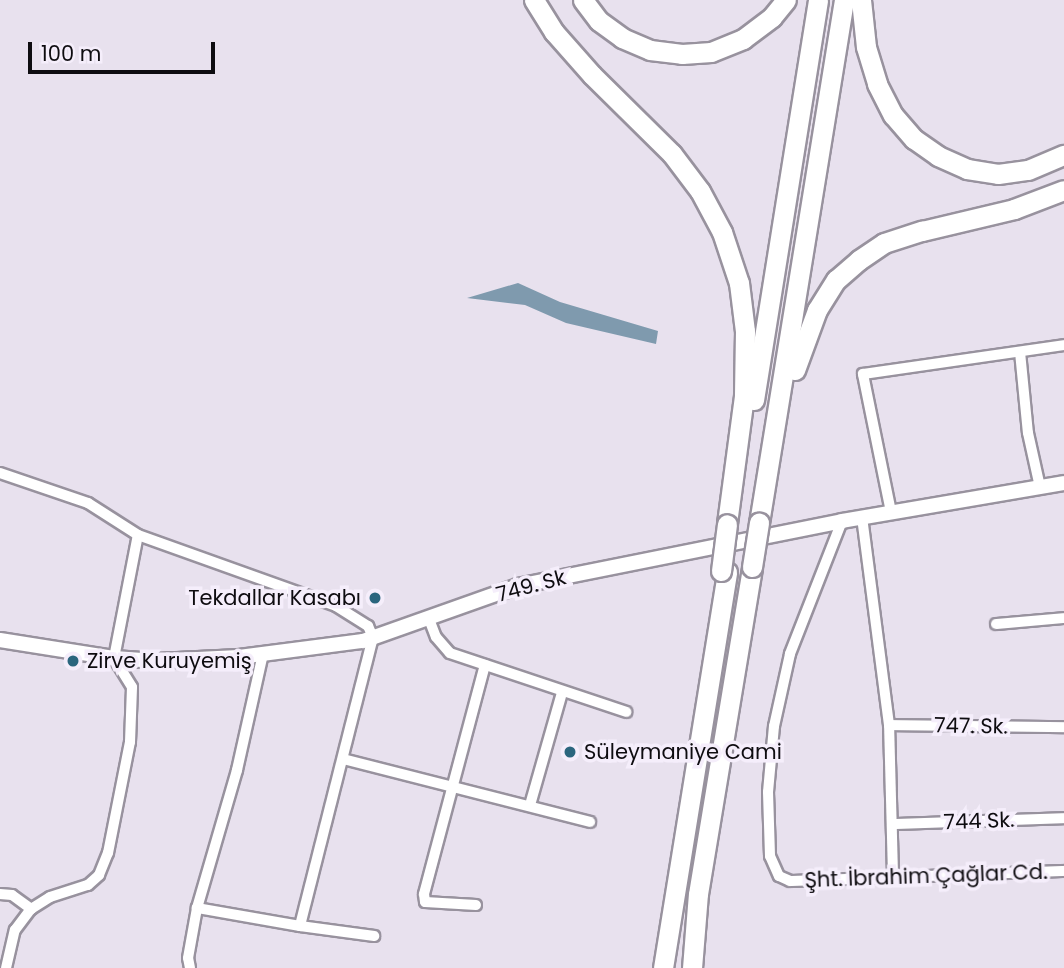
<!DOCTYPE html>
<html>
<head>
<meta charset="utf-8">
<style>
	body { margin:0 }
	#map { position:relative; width:1064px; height:968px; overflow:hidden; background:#e8e1ee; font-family:Poppins,sans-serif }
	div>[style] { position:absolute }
	.water>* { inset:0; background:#7f9aae }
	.roads { filter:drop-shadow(2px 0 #98929e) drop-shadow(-2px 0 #98929e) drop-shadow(0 2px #98929e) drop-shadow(0 -2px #98929e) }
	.street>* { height:10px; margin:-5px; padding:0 5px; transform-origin:5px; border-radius:5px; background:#fff }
	.secondary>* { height:14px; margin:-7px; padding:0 7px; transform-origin:7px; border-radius:7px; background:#fff }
	.highway>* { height:19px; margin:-9.5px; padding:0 9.5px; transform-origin:9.5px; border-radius:9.5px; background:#fff }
	.bridges { filter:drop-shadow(2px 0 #98929e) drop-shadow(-2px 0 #98929e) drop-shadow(0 2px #98929e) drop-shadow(0 -2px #98929e) }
	.highway-bridge>* { height:19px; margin:-9.5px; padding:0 9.5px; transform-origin:9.5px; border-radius:9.5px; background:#fff }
	.dots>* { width:19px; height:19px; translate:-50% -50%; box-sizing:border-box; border:4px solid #f5eefb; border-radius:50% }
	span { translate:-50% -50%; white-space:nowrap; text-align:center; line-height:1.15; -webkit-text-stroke:7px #f5eefb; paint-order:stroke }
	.street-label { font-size:21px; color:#0e0c10 }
	.poi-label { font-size:21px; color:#0e0c10 }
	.right { translate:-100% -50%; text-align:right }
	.left { translate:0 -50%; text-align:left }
	.scale { position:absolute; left:28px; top:42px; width:187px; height:32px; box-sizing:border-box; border:4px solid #0e0c10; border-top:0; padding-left:9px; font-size:21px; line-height:24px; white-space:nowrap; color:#0e0c10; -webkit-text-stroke:5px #f5eefb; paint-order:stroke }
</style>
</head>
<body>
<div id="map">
	<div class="water">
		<i style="clip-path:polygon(518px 283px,560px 302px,658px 331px,656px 344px,566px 323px,525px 305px,467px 298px)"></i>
	</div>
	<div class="roads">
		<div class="street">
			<i style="left:1020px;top:352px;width:81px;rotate:84.4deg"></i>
			<i style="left:1028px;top:433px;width:55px;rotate:77.5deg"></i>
			<i style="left:0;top:473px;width:93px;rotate:18.8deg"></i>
			<i style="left:88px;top:503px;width:59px;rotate:32.6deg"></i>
			<i style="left:138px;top:535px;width:210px;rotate:19.7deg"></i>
			<i style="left:336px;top:606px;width:38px;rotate:32deg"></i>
			<i style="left:368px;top:626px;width:12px;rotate:66deg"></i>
			<i style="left:373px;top:637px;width:298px;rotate:104.2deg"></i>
			<i style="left:300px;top:926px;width:105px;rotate:-170.1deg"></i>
			<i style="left:891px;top:512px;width:141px;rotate:-101.5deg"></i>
			<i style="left:863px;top:374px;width:203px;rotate:-8.2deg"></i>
			<i style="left:862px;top:517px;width:210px;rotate:82.6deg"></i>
			<i style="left:842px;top:521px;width:143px;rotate:111.4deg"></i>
			<i style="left:790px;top:654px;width:74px;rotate:102.5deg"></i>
			<i style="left:774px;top:726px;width:66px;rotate:95.2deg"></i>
			<i style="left:768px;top:792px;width:64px;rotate:88.2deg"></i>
			<i style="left:770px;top:856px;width:22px;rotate:66deg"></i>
			<i style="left:779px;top:876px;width:12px;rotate:24deg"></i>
			<i style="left:790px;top:881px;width:274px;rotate:-2.1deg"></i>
			<i style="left:429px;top:619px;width:19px;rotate:69deg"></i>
			<i style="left:436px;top:637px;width:21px;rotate:49deg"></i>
			<i style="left:450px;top:653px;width:186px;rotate:18.5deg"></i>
			<i style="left:996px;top:624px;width:68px;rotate:-5deg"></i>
			<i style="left:343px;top:759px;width:255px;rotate:14.3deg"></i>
			<i style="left:530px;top:805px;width:116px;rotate:-74.1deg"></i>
			<i style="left:894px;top:824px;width:170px;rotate:-2deg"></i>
			<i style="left:893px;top:875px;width:150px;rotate:-91.5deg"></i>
			<i style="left:889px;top:725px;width:175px;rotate:0.7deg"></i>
			<i style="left:0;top:894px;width:12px;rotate:5deg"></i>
			<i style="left:12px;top:895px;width:24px;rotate:36deg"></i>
			<i style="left:476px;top:905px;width:51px;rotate:-176.6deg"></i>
			<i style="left:425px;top:902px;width:8px;rotate:-97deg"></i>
			<i style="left:424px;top:894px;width:237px;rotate:-75.1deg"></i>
			<i style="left:300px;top:926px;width:75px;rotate:7.7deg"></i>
			<i style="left:6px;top:968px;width:39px;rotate:-77deg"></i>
			<i style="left:15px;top:930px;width:26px;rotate:-53deg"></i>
			<i style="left:31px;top:909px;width:22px;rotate:-32deg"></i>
			<i style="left:50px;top:897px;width:40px;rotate:-18deg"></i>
			<i style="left:88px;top:885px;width:15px;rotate:-42deg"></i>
			<i style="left:99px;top:875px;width:24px;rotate:-68deg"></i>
			<i style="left:108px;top:853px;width:113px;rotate:-78.8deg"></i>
			<i style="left:130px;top:742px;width:55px;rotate:-87.9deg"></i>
			<i style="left:132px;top:687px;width:34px;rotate:-122deg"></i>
			<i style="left:114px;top:658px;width:125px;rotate:-79deg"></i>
			<i style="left:190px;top:968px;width:10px;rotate:-101deg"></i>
			<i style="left:188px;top:958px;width:51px;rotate:-79.8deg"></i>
			<i style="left:197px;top:908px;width:144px;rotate:-73.8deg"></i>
			<i style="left:237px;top:770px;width:119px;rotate:-77.4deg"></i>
		</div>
		<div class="secondary">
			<i style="left:0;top:640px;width:115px;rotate:9deg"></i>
			<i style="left:114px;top:658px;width:42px;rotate:4.1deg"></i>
			<i style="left:156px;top:661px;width:83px;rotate:-2.8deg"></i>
			<i style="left:239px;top:657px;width:125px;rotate:-7.4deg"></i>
			<i style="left:363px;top:641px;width:164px;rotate:-19.5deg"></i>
			<i style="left:518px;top:586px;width:330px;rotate:-11.3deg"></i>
			<i style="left:842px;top:521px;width:225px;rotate:-9.7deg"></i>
		</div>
		<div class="highway">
			<i style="left:534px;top:0;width:38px;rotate:58deg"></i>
			<i style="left:554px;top:32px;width:57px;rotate:48.5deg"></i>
			<i style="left:592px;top:75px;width:112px;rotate:44.6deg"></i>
			<i style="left:672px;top:154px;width:46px;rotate:52.9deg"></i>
			<i style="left:700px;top:191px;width:47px;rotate:61.8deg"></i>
			<i style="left:722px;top:232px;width:54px;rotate:71.6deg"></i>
			<i style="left:739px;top:283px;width:48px;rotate:82.9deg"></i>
			<i style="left:745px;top:331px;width:65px;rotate:90.9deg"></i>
			<i style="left:744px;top:396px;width:129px;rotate:97.6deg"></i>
			<i style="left:583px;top:0;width:26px;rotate:53deg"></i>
			<i style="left:599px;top:21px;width:29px;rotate:36deg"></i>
			<i style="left:622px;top:38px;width:30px;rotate:23deg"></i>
			<i style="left:650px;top:50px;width:32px;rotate:7deg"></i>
			<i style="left:682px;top:54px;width:29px;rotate:-4deg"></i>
			<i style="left:711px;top:52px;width:35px;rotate:-22deg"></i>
			<i style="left:743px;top:39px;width:36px;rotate:-37deg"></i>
			<i style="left:772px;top:17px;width:22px;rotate:-51deg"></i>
			<i style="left:861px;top:0;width:47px;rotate:83.9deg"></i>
			<i style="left:866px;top:47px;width:39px;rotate:73deg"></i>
			<i style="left:877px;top:84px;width:35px;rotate:63deg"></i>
			<i style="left:893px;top:115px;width:32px;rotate:49deg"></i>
			<i style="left:914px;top:139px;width:29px;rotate:35deg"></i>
			<i style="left:938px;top:156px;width:32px;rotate:24deg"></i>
			<i style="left:967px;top:169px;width:31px;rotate:9deg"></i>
			<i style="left:998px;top:174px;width:30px;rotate:-8deg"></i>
			<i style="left:1028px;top:170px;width:39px;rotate:-23deg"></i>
			<i style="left:795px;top:370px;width:64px;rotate:-69.9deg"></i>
			<i style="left:817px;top:310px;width:36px;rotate:-58deg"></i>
			<i style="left:836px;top:280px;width:30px;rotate:-41deg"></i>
			<i style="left:859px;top:260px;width:30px;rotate:-34deg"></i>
			<i style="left:884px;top:243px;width:40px;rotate:-18deg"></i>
			<i style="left:922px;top:231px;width:95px;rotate:-13.4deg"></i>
			<i style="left:1014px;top:209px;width:53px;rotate:-20.8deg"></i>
			<i style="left:754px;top:400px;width:405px;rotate:-80.9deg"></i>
			<i style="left:759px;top:523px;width:530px;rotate:-80.77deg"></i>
			<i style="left:663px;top:968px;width:401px;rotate:-80.8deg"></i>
			<i style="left:692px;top:968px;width:74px;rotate:-85.4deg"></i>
			<i style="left:698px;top:894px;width:331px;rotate:-80.6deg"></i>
		</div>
	</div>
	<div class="bridges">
		<div class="highway-bridge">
			<i style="left:752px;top:567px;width:45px;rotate:-81deg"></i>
			<i style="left:721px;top:571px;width:47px;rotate:-82.7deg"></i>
		</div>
	</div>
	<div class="dots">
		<i style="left:375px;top:598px;background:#2b667e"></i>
		<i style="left:73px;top:661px;background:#2b667e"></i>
		<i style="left:570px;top:752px;background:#2b667e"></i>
	</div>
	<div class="street-label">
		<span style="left:531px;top:586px;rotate:-15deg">749. Sk</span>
		<span style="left:971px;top:726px;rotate:1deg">747. Sk.</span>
		<span style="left:979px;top:821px;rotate:-2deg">744 Sk.</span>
		<span style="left:926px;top:876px;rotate:-2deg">Şht. İbrahim Çağlar Cd.</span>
	</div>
	<div class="poi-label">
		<span class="right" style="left:361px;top:598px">Tekdallar Kasabı</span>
		<span class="left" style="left:87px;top:661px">Zirve Kuruyemiş</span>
		<span class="left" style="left:584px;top:752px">Süleymaniye Cami</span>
	</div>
	<div class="scale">100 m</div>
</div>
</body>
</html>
